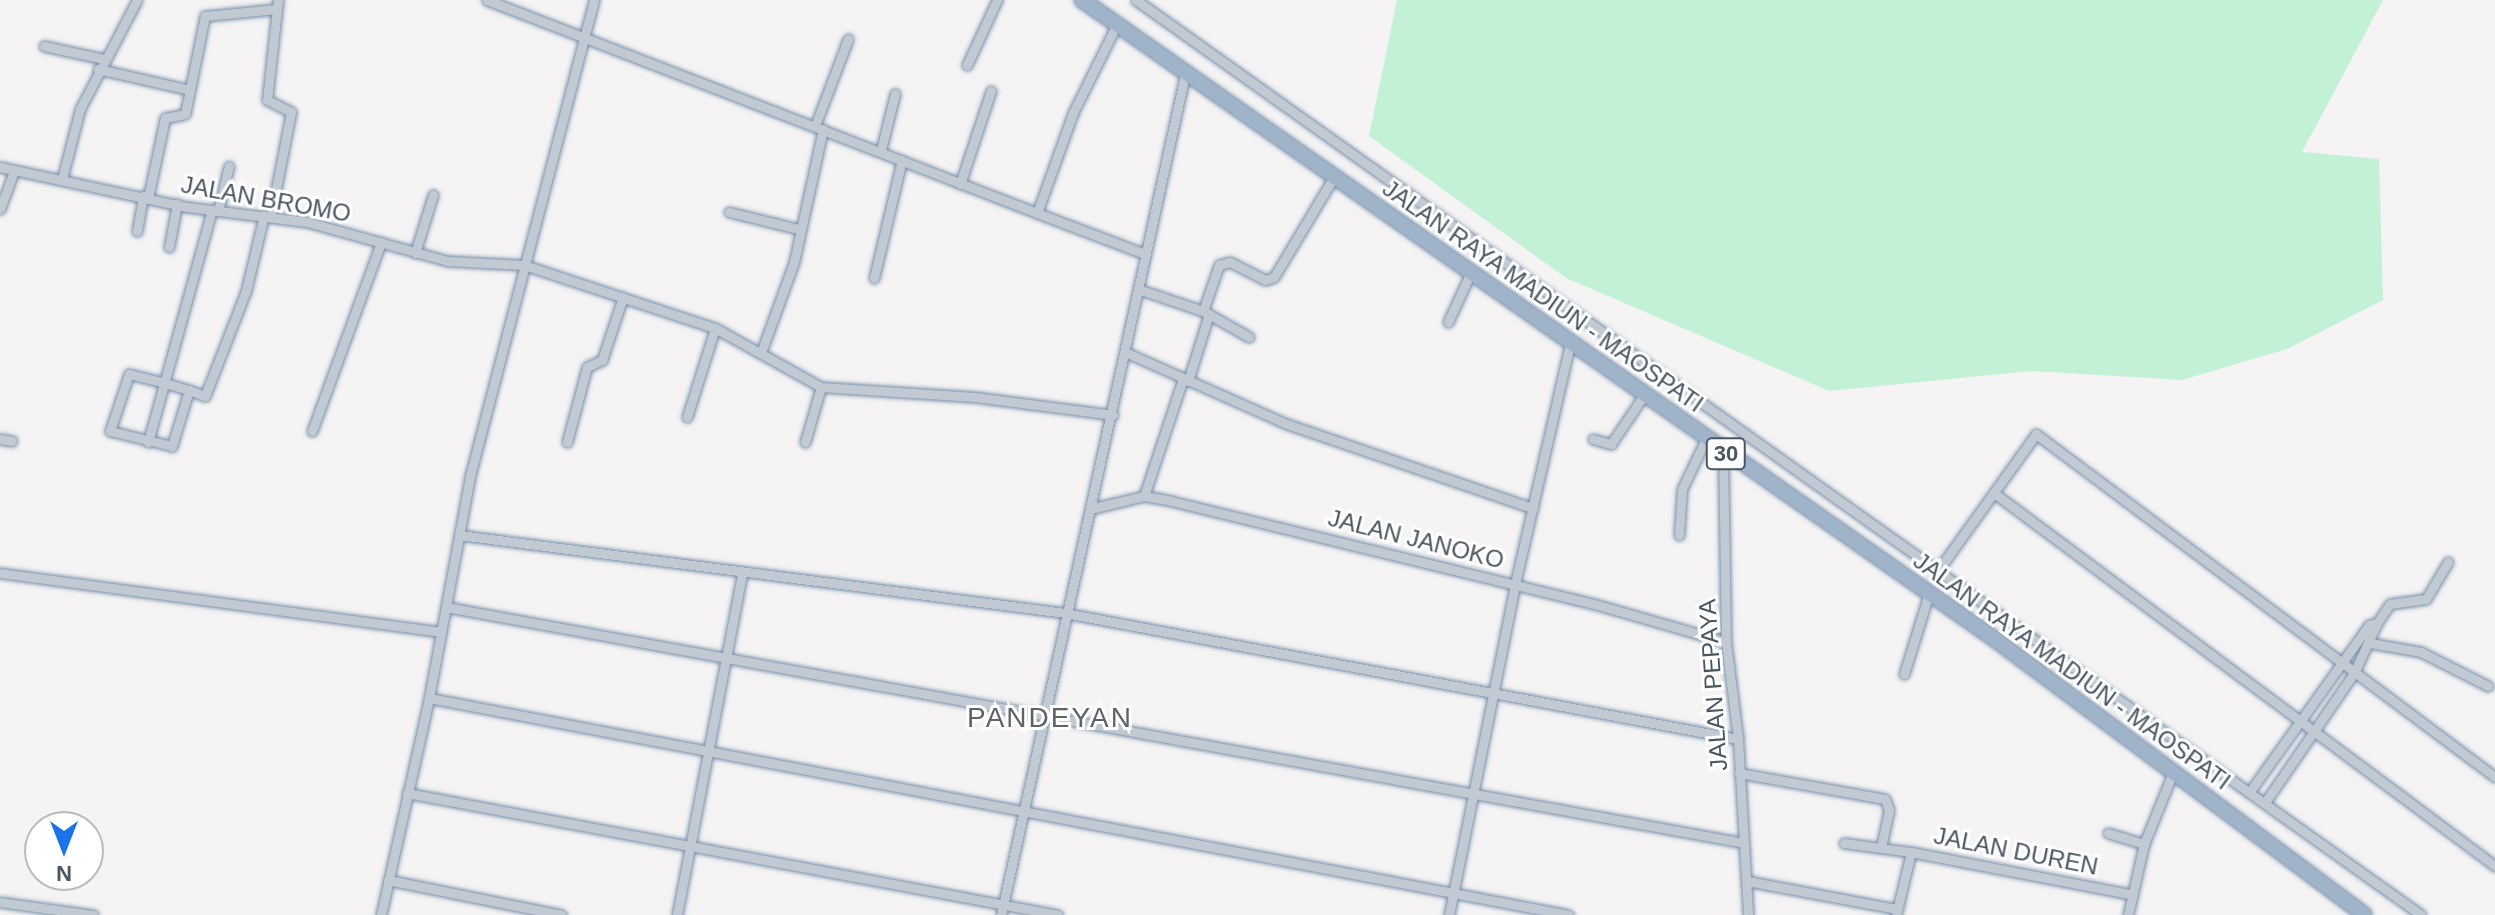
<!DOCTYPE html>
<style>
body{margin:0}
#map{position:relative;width:2495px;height:915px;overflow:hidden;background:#f5f3f3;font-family:Helvetica,sans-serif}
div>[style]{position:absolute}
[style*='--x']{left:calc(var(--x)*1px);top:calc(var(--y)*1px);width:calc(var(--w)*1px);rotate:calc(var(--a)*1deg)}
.green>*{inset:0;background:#c3f1d5}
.roads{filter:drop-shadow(0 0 2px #7690ad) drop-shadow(0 0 2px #7690ad)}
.minor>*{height:9px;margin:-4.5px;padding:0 4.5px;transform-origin:4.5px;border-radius:4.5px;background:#c1cad2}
.trunk>*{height:14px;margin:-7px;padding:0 7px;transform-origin:7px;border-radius:7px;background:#9fb4c9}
span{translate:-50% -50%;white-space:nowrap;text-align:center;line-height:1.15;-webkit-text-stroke:6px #fff;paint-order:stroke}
.shield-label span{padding:2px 6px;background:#fff;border:2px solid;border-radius:6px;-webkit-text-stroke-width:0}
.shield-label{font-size:22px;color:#4a5661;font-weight:700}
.street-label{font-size:24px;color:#4a5661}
.quarter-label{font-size:28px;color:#5f6368;letter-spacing:2px}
.north{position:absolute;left:24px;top:811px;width:80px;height:80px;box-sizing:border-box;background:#fff;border:2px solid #b7bbc0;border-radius:50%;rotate:180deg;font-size:22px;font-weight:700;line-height:32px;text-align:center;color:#4a5661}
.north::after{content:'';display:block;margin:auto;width:28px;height:36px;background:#1a73e8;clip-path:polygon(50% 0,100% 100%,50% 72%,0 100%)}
</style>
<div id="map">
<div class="green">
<div style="clip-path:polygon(1397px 0,2383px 0,2302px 152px,2379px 159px,2383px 300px,2287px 349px,2182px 380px,2031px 371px,1829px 391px,1566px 278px,1369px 136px)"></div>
</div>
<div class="roads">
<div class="minor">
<div style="--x:487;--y:0;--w:590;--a:21.17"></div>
<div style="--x:1037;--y:213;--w:106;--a:-70.2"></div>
<div style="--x:1073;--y:113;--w:99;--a:-63.7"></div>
<div style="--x:1136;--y:0;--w:1577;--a:35.45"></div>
<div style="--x:44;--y:46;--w:61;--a:12.2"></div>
<div style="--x:967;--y:65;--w:72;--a:-65.2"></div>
<div style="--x:98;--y:69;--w:94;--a:12.9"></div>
<div style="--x:815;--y:126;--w:93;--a:-69.2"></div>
<div style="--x:881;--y:150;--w:58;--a:-76"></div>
<div style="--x:0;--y:167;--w:191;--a:12.1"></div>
<div style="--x:187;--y:207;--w:121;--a:7.1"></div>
<div style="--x:307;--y:222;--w:146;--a:15.5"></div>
<div style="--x:448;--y:261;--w:76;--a:3"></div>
<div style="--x:524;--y:265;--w:201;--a:18.3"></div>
<div style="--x:715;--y:328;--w:121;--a:29.1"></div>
<div style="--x:821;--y:387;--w:154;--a:3.7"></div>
<div style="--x:975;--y:397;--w:139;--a:7.4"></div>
<div style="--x:62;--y:179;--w:72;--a:-75.6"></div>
<div style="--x:80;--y:109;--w:123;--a:-62.4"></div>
<div style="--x:960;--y:184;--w:98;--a:-71.6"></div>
<div style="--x:148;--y:198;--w:82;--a:-78"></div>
<div style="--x:165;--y:118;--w:20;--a:-11"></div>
<div style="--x:185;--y:114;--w:100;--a:-78.5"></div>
<div style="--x:205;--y:16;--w:72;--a:-5.6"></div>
<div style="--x:0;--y:209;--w:40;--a:-69.8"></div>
<div style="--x:218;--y:211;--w:46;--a:-76.3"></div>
<div style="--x:729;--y:212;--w:72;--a:13.7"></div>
<div style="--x:1037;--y:213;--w:116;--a:20.8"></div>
<div style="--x:271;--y:215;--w:105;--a:-79"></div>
<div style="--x:291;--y:112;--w:27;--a:-153"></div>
<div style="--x:267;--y:100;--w:101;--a:-83.7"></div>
<div style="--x:137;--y:231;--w:36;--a:-80"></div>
<div style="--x:169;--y:247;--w:44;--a:-79.5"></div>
<div style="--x:415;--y:253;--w:61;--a:-72.8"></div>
<div style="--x:874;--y:278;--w:121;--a:-76.7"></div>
<div style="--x:1138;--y:289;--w:69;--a:18.7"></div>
<div style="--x:1448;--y:322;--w:55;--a:-65.3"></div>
<div style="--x:1249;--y:337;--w:53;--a:-150.5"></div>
<div style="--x:1203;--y:311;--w:49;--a:-70.8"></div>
<div style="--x:1219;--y:265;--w:11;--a:-15"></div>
<div style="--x:1230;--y:262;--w:39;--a:27"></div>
<div style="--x:1265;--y:280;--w:9;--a:-18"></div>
<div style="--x:1274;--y:277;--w:119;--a:-59.1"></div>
<div style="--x:762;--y:350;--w:94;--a:-70"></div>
<div style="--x:794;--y:262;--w:136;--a:-77.7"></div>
<div style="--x:1125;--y:352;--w:177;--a:24"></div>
<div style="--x:1287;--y:424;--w:260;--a:18.9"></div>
<div style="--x:1188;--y:381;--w:70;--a:-72.6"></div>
<div style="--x:189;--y:390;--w:59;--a:106.9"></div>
<div style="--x:172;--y:446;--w:64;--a:-166.4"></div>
<div style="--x:110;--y:431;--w:60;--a:-71.6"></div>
<div style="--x:129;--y:374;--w:33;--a:14"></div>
<div style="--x:161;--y:382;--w:29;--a:16"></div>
<div style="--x:189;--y:390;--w:17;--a:21"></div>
<div style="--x:205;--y:396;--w:113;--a:-68.7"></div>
<div style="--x:246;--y:291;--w:78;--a:-76.7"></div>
<div style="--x:687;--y:417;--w:93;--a:-72.5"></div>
<div style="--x:312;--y:431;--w:201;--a:-69.9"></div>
<div style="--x:0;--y:439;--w:12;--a:9"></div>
<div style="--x:1593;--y:439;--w:19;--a:16"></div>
<div style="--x:1611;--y:444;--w:59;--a:-56"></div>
<div style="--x:148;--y:442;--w:241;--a:-74.6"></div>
<div style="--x:567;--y:442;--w:78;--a:-75.1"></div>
<div style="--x:587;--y:367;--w:17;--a:-25"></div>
<div style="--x:602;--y:360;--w:66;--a:-71.6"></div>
<div style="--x:805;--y:442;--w:57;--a:-73.8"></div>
<div style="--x:1723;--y:451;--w:191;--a:89.1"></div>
<div style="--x:1726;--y:642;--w:98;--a:82.9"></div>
<div style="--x:1738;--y:739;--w:176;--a:86.7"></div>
<div style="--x:1994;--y:493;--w:625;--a:36.67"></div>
<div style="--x:1144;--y:496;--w:123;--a:-71.6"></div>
<div style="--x:1094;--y:508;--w:51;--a:-13.5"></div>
<div style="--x:1144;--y:496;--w:27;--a:10"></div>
<div style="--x:1171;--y:501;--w:439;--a:13.7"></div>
<div style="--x:1598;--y:605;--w:133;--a:16.1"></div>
<div style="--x:459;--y:535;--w:611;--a:7.33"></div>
<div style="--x:1065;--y:613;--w:685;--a:10.6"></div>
<div style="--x:1679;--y:535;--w:46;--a:-86.3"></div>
<div style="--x:1682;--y:489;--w:55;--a:-64.4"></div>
<div style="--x:1939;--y:569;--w:166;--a:-54.3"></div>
<div style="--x:2036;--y:434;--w:573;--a:36.77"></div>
<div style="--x:0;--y:573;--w:445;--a:7.6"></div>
<div style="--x:446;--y:607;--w:1319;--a:10.3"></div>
<div style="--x:2370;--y:643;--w:52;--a:10"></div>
<div style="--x:2421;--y:652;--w:75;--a:26.9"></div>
<div style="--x:1904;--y:674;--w:85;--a:-72.8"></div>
<div style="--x:429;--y:698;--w:1160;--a:10.78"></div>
<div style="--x:1739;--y:773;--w:148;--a:10.1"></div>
<div style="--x:1885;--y:799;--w:12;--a:70"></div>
<div style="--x:1889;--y:810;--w:39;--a:102"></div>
<div style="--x:2251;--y:790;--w:203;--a:-54.4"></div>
<div style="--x:2369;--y:625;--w:8;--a:-14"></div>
<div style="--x:2377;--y:623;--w:23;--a:-56"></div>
<div style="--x:2390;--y:604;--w:36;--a:-8"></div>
<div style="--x:2426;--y:599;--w:43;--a:-59.3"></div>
<div style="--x:407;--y:793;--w:662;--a:10.61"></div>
<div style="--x:2266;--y:801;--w:155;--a:-55.5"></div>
<div style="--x:2354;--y:673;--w:55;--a:-65.3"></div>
<div style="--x:2108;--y:833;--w:38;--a:17"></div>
<div style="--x:1844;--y:843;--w:68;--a:7.7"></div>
<div style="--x:388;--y:880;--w:177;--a:11.4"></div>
<div style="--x:1747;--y:881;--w:153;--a:10.6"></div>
<div style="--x:0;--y:902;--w:94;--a:8"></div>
<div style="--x:381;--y:915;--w:222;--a:-77.5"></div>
<div style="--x:429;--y:698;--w:226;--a:-79.5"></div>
<div style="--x:470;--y:476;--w:492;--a:-75.4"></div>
<div style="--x:677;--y:915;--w:347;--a:-79.2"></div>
<div style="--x:1001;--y:915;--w:865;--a:-77.65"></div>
<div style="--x:1449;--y:915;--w:338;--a:-78.7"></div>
<div style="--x:1515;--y:584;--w:247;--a:-77.1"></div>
<div style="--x:1896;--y:915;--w:65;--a:-76.6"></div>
<div style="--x:1911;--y:852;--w:223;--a:10.9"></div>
<div style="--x:2128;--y:915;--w:73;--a:-77.3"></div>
<div style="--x:2144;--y:844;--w:80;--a:-67.9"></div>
</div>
<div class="trunk">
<div style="--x:1082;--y:0;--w:1107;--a:35"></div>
<div style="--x:1989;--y:635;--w:468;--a:36.7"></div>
</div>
</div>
<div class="shield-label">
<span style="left:1726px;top:454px">30</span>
</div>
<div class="street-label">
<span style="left:266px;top:199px;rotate:10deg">JALAN BROMO</span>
<span style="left:1543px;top:296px;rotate:35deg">JALAN RAYA MADIUN - MAOSPATI</span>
<span style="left:1416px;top:539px;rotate:14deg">JALAN JANOKO</span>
<span style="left:2072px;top:671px;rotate:36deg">JALAN RAYA MADIUN - MAOSPATI</span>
<span style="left:1713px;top:685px;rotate:-94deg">JALAN PEPAYA</span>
<span style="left:2016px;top:851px;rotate:11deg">JALAN DUREN</span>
</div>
<div class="quarter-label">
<span style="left:1050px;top:718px">PANDEYAN</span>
</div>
<div class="north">N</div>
</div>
